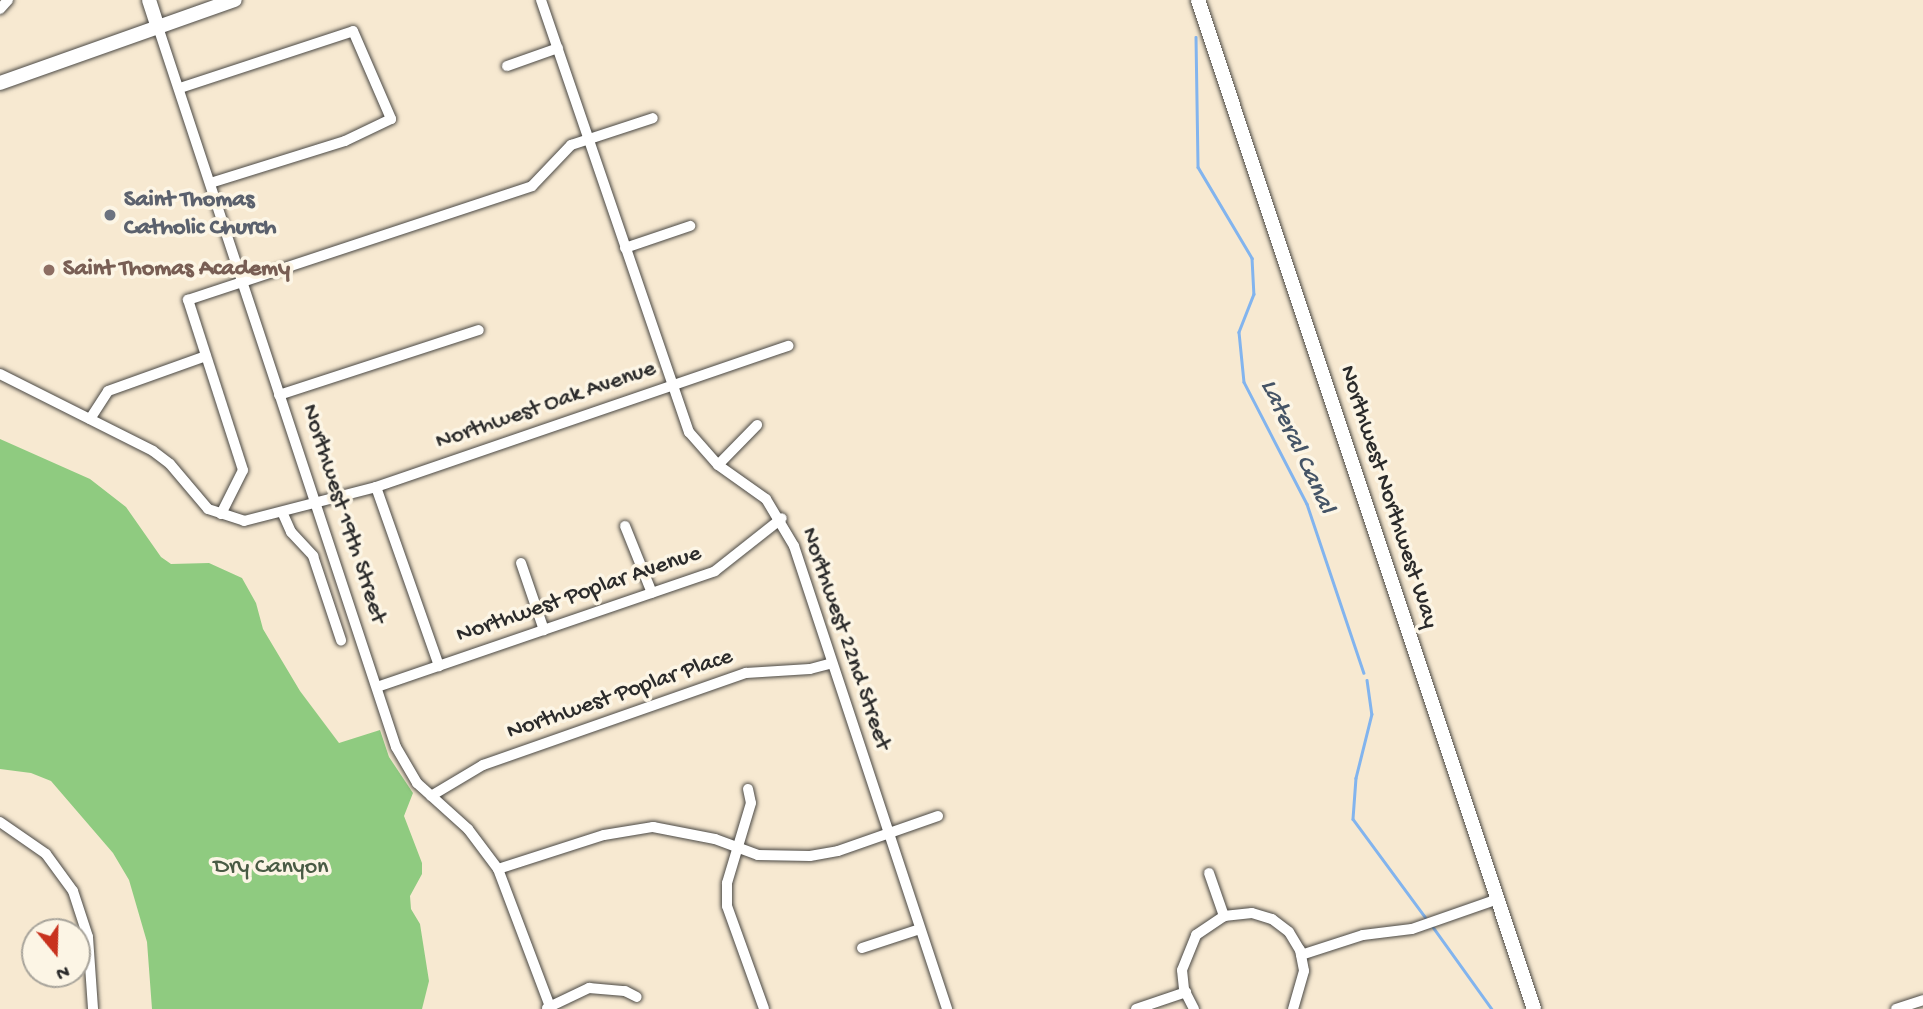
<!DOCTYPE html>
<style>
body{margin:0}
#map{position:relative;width:1923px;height:1009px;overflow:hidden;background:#f7e9d1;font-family:"Gochi Hand",sans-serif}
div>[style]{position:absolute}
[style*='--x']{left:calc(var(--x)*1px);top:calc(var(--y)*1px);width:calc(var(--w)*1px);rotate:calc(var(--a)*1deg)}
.green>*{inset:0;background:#8fcb80}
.stream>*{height:2.5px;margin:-1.25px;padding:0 1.25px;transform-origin:1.25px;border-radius:1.25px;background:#82b4ee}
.roads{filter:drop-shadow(0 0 2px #4a4844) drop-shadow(0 0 2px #4a4844)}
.street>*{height:10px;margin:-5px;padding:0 5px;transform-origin:5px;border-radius:5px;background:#fff}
.secondary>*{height:14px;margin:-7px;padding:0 7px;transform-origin:7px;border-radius:7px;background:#fff}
.dots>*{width:19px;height:19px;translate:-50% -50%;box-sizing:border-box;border:4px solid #fcf5e5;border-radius:50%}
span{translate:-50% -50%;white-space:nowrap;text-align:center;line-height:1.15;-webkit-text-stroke:7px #fcf5e5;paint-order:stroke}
.worship-label{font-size:24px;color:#5b616d;font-weight:700}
.left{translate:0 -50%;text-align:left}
.education-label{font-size:24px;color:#785e54;font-weight:700}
.street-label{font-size:24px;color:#2b2b2b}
.park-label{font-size:24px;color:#495b44}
.water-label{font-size:26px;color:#455466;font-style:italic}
.north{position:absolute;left:21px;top:918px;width:70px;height:70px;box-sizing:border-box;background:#fcf5e5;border:2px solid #a8a49b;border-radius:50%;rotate:161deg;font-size:19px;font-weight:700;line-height:28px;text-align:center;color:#2b2b2b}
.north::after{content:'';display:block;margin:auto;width:24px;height:32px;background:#c8321e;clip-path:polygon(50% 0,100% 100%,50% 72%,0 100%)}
</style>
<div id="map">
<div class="green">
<div style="clip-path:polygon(0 439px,90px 479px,126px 507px,161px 557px,171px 564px,209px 563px,242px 578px,256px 603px,263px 629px,300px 691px,339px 743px,380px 730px,389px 757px,413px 793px,404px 816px,422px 863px,422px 874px,410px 896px,411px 909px,420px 924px,429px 981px,422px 1009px,152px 1009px,147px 942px,129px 880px,113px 853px,51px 781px,31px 773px,0 769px)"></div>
</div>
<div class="stream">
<div style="--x:1196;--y:37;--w:130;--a:89.1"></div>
<div style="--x:1198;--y:167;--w:106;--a:59.3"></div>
<div style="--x:1252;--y:258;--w:36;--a:87"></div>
<div style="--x:1254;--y:294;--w:41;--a:111.5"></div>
<div style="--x:1239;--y:332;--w:50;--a:84.3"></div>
<div style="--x:1244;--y:382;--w:137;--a:62.7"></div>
<div style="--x:1307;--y:504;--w:178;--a:71.4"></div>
<div style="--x:1367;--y:680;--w:34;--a:82"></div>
<div style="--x:1372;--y:714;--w:66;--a:104"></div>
<div style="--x:1356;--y:778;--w:41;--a:94.2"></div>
<div style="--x:1353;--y:819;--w:123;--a:53.6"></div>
<div style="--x:1433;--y:927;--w:101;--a:54.3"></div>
</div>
<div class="roads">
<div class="street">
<div style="--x:541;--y:0;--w:457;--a:71.1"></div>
<div style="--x:689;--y:432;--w:44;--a:48.7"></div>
<div style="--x:718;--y:465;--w:59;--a:35.3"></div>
<div style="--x:766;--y:499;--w:55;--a:59.2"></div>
<div style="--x:794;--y:546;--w:488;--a:71.7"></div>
<div style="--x:0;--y:9;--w:12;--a:-48"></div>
<div style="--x:158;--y:27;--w:758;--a:71.71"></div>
<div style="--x:396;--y:747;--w:42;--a:59.7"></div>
<div style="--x:417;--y:783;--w:69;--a:42"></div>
<div style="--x:468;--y:829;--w:50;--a:53.1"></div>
<div style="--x:498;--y:869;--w:150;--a:69.3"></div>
<div style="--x:507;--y:66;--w:54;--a:-19.4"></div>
<div style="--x:180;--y:88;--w:182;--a:-18.2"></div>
<div style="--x:353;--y:31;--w:96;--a:66.6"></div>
<div style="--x:391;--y:119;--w:51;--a:154.4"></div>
<div style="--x:345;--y:141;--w:141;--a:162.7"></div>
<div style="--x:625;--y:248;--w:69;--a:-18.7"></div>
<div style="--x:0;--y:374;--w:171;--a:26.7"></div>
<div style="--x:153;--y:451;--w:21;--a:37"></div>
<div style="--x:170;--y:464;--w:59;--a:49.8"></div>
<div style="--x:208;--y:509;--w:38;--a:18"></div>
<div style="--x:244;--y:521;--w:136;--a:-14.4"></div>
<div style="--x:376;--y:487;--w:436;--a:-18.9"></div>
<div style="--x:279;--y:395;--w:210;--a:-18"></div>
<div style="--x:90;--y:419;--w:33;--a:-57"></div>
<div style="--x:108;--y:391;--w:104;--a:-19.7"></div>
<div style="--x:718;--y:465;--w:56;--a:-45.7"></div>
<div style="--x:376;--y:487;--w:190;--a:70.6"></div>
<div style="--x:221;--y:514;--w:49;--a:-63.4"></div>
<div style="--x:243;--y:470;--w:179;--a:-107.9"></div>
<div style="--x:188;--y:300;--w:362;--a:-18.3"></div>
<div style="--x:532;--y:186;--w:57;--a:-46.4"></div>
<div style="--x:571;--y:145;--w:86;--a:-18.2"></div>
<div style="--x:283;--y:514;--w:20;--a:66"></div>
<div style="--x:291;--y:532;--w:33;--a:47"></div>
<div style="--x:313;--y:556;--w:89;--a:71.6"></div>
<div style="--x:625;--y:526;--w:72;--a:68.1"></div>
<div style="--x:521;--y:563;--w:71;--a:71.1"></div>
<div style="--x:377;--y:687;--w:357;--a:-18.9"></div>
<div style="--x:715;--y:571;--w:85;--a:-38.3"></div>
<div style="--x:748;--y:789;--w:14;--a:78"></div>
<div style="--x:751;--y:803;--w:84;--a:106.7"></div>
<div style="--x:727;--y:883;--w:23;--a:90"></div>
<div style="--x:727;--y:906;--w:109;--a:70.2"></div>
<div style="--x:431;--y:796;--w:61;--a:-30.8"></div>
<div style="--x:483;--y:765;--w:279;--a:-19.3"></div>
<div style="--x:746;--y:673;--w:64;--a:-3.6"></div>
<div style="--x:810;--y:669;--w:23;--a:-15"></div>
<div style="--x:0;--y:822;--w:56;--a:34.8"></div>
<div style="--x:46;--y:854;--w:46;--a:53.9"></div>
<div style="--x:73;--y:891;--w:48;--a:71.9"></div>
<div style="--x:88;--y:937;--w:72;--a:86"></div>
<div style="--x:498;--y:869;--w:111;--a:-17.8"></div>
<div style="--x:604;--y:835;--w:50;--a:-9.3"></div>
<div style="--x:653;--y:827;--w:63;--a:11"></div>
<div style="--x:715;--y:839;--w:46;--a:20.4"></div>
<div style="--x:758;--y:855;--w:52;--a:1.1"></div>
<div style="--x:810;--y:856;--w:28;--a:-10"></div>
<div style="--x:838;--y:851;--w:106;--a:-19.3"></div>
<div style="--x:1209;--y:873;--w:46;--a:70.8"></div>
<div style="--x:862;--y:948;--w:61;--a:-18.1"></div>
<div style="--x:1301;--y:955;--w:65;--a:-17.9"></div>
<div style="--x:1363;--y:935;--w:49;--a:-7"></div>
<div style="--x:1412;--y:929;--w:91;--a:-19.2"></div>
<div style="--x:547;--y:1008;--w:47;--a:-25.5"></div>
<div style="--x:589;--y:988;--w:36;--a:5"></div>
<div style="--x:625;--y:991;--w:13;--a:27"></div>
<div style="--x:1136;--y:1009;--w:53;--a:-18.8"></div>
<div style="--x:1194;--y:1009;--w:22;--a:-117"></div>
<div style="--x:1184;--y:989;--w:19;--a:-96"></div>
<div style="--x:1182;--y:970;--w:38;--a:-68"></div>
<div style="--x:1196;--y:935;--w:34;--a:-34"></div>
<div style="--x:1224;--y:916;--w:28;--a:-6"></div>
<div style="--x:1252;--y:913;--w:21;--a:17"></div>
<div style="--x:1272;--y:919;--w:21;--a:37"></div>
<div style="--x:1289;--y:932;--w:21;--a:59"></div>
<div style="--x:1300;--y:950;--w:21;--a:79"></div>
<div style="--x:1304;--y:971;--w:40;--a:106"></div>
<div style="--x:1896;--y:1009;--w:28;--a:-18"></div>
</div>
<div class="secondary">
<div style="--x:149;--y:0;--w:28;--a:72"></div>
<div style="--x:1198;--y:0;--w:1063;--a:71.58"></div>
<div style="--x:0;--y:83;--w:249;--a:-19.5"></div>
</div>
</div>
<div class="dots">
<div style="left:110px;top:215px;background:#6b7280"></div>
<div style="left:49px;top:270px;background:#8d6e63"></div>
</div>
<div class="worship-label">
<span class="left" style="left:124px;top:215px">Saint Thomas<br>Catholic Church</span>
</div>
<div class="education-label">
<span class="left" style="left:63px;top:270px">Saint Thomas Academy</span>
</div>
<div class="street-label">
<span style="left:546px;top:406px;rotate:-19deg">Northwest Oak Avenue</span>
<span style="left:1388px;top:497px;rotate:72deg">Northwest Northwest Way</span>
<span style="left:343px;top:514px;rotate:72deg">Northwest 19th Street</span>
<span style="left:579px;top:595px;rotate:-19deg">Northwest Poplar Avenue</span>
<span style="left:845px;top:639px;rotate:71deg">Northwest 22nd Street</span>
<span style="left:620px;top:695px;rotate:-19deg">Northwest Poplar Place</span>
</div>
<div class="park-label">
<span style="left:271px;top:868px">Dry Canyon</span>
</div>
<div class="water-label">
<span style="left:1296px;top:447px;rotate:65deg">Lateral Canal</span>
</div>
<div class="north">N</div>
</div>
